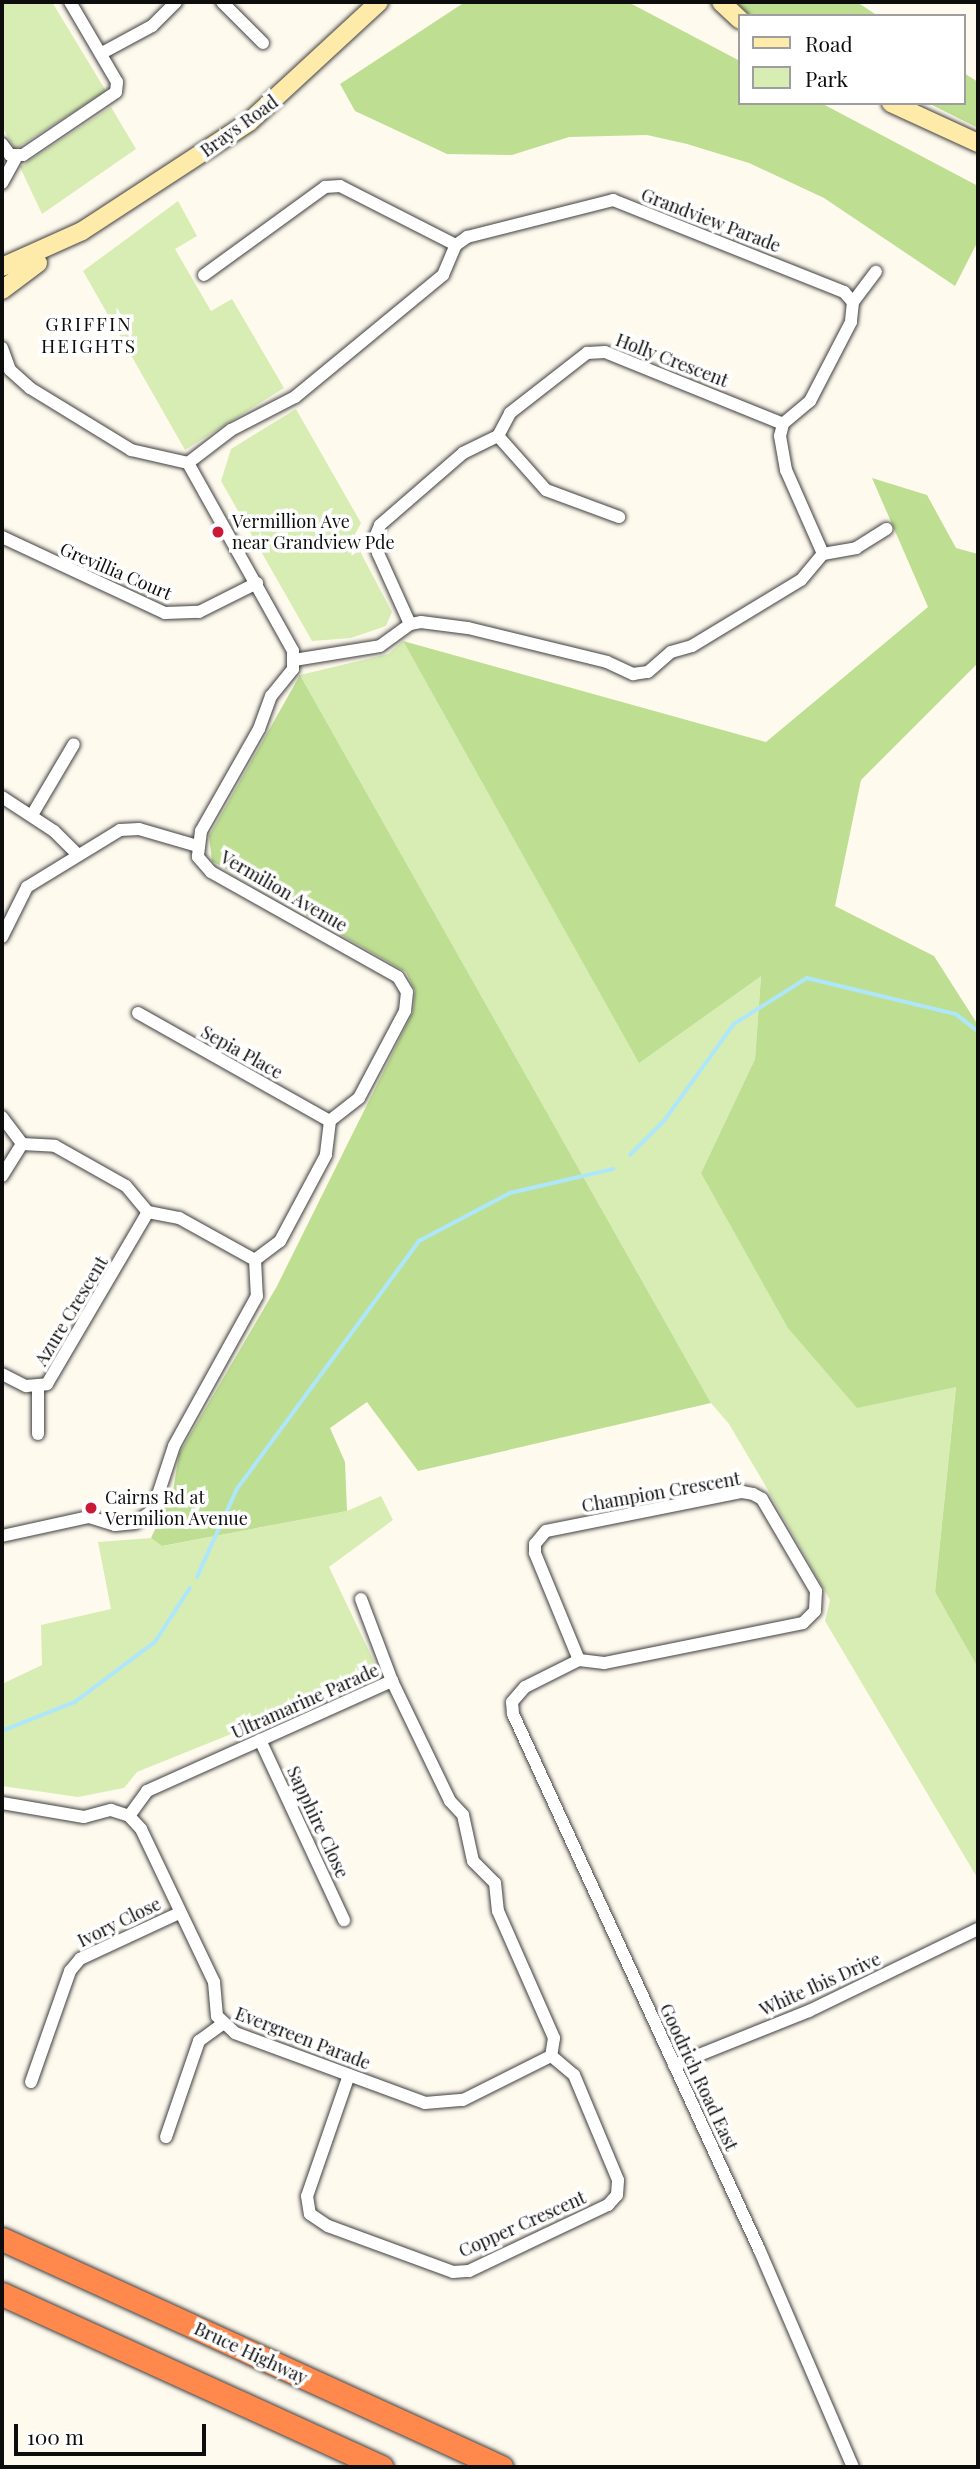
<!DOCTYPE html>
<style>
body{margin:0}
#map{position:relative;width:980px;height:2469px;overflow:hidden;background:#fffaee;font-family:"Playfair Display",serif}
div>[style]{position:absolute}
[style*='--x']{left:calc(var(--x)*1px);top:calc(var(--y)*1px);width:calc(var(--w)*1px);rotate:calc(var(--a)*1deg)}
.green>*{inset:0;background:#d8edb4}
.forest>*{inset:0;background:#bedf92}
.stream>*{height:3.5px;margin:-1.75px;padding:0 1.75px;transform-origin:1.75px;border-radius:1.75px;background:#aee7fb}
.roads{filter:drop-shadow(0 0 2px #404040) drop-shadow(0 0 2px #404040)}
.street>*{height:12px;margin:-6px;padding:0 6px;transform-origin:6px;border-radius:6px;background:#fff}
.secondary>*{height:18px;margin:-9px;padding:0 9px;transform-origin:9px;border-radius:9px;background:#ffeba9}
.highway>*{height:23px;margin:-11.5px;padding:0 11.5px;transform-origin:11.5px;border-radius:11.5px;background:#ff894c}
.dots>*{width:19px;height:19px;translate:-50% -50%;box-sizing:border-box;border:4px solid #fff;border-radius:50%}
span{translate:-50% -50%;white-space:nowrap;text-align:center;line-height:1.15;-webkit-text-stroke:7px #fff;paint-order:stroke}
.street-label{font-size:18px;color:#0d0d0d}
.poi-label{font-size:18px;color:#0d0d0d}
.left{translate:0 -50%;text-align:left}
.neighbourhood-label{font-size:19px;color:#0d0d0d;letter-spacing:2px}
.frame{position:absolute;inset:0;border:4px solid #0d0d0d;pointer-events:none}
.legend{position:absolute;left:738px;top:14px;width:228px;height:91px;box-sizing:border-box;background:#fff;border:2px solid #9e9e9e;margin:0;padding:9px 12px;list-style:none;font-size:21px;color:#0d0d0d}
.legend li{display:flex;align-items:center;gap:14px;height:35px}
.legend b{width:35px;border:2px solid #9e9e9e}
.scale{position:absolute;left:14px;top:2424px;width:192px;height:32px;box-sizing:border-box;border:4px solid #0d0d0d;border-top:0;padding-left:9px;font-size:21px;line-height:24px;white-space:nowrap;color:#0d0d0d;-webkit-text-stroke:5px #fff;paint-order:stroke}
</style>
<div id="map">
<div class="green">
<div style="clip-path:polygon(2px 2px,52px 2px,106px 91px,15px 149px,2px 127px)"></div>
<div style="clip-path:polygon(111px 107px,136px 149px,42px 214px,20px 167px)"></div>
<div style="clip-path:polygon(178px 201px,197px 236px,175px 249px,211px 311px,232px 299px,284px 388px,185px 450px,83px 271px)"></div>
<div style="clip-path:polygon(296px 409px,361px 523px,353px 538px,392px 612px,386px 626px,351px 638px,312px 641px,221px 481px,231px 449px)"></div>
<div style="clip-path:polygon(403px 641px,639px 1062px,761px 975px,755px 1059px,701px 1173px,956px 1386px,935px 1592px,978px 1668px,978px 1879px,825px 1621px,830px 1600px,765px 1485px,729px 1424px,711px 1403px,300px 675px,388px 654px)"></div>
<div style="clip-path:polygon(381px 1496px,393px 1520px,329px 1567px,380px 1674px,137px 1772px,124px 1788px,78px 1797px,2px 1786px,2px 1684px,42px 1665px,41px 1625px,111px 1609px,98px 1542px,151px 1538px,163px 1546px,347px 1511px)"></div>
</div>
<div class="forest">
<div style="clip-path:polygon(465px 2px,628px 2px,740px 61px,740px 103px,821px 103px,978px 186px,978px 241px,955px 286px,824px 198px,749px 163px,687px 144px,647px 135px,569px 137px,512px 155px,447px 154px,355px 111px,340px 84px)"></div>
<div style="clip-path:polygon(735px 2px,857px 2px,878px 16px,751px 16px)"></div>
<div style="clip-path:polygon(964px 73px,978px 82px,978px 128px,928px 103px,964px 103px)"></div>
<div style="clip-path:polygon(872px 478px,927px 495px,956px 548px,978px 554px,978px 663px,861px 780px,835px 906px,934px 956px,978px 1025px,978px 1668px,935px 1592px,956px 1387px,857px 1408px,788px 1328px,701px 1173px,755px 1059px,761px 976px,639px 1063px,403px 641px,766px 742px,928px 607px)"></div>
<div style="clip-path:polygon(300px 675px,711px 1403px,418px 1471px,367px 1402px,330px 1428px,345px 1462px,347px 1511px,162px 1546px,151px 1538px,173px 1491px,179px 1454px,277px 1286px,413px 1012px,415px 991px,406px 972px,212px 861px,209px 836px)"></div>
</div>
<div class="stream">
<div style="--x:630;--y:1155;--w:48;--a:-45"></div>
<div style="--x:664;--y:1121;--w:120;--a:-54.2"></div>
<div style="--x:734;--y:1024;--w:86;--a:-32.2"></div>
<div style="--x:807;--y:978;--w:153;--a:13.6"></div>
<div style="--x:956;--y:1014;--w:28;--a:38"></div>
<div style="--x:197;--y:1577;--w:97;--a:-65.6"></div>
<div style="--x:237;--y:1489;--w:308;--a:-53.7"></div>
<div style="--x:419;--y:1241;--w:103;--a:-27.8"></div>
<div style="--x:510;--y:1193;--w:106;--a:-13.1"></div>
<div style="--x:2;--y:1731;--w:79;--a:-21.7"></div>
<div style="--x:75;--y:1702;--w:100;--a:-36.9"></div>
<div style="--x:155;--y:1642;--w:64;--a:-57.1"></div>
</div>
<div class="roads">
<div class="street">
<div style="--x:222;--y:2;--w:58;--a:45"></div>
<div style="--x:102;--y:53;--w:57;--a:-28.4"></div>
<div style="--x:152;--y:26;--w:34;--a:-45"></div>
<div style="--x:2;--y:144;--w:14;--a:54"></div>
<div style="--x:10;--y:155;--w:13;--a:0"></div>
<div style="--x:23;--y:155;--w:112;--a:-34.1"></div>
<div style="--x:116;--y:92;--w:10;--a:-84"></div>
<div style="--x:117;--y:82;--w:93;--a:-120.4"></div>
<div style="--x:2;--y:183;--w:31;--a:-61"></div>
<div style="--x:204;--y:275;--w:150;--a:-36"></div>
<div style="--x:325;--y:187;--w:15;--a:-4"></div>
<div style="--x:340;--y:186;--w:130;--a:27"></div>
<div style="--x:853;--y:302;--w:38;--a:-53"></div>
<div style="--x:2;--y:348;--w:23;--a:70"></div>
<div style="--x:10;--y:370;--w:27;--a:42"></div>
<div style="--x:30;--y:388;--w:119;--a:31.5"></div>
<div style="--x:131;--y:450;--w:58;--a:12.8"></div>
<div style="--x:188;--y:463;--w:215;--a:60.8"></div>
<div style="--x:293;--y:651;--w:18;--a:90"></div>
<div style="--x:293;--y:669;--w:35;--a:129"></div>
<div style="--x:271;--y:696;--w:35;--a:110"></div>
<div style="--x:259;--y:729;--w:117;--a:119.6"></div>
<div style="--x:201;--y:831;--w:26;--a:97"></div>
<div style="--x:198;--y:857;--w:20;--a:49"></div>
<div style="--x:211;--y:872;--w:214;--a:29.3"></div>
<div style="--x:398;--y:977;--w:17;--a:59"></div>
<div style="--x:407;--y:992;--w:19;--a:96"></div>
<div style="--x:405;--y:1011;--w:98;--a:117.9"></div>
<div style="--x:359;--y:1098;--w:37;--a:142"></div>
<div style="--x:330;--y:1121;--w:34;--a:97"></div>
<div style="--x:326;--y:1155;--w:98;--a:118.1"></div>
<div style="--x:280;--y:1241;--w:31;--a:143"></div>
<div style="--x:255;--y:1260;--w:36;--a:87"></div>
<div style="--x:257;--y:1296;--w:171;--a:119"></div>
<div style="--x:174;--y:1446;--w:67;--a:108.2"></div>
<div style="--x:153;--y:1510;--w:22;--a:144"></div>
<div style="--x:135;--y:1523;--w:20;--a:174"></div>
<div style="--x:115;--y:1525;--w:27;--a:-163"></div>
<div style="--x:89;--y:1517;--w:89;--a:167.7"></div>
<div style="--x:498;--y:436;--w:72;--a:48.4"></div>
<div style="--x:546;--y:490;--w:78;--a:20.3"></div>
<div style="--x:188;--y:463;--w:54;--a:-37.5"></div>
<div style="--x:231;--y:430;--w:72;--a:-27.3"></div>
<div style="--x:295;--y:397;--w:192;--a:-39.5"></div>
<div style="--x:443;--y:275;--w:33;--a:-67"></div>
<div style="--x:456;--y:245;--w:14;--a:-36"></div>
<div style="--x:467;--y:237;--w:151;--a:-14.2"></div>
<div style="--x:613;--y:200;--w:249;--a:21.7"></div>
<div style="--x:844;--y:292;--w:13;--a:48"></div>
<div style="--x:853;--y:302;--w:20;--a:96"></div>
<div style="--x:851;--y:322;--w:89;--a:117.4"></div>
<div style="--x:810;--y:401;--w:35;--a:140"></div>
<div style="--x:783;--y:424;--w:12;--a:104"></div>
<div style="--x:780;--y:436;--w:35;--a:80"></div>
<div style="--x:786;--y:470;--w:92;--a:66.2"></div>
<div style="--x:2;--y:537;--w:180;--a:25"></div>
<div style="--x:165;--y:613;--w:34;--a:-2"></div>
<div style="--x:199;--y:612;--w:65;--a:-26.6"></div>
<div style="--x:410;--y:624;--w:78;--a:-114.3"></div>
<div style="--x:378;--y:553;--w:14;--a:-107"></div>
<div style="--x:374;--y:540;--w:16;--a:-68"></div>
<div style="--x:380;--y:525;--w:110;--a:-40.9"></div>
<div style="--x:463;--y:453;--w:39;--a:-26"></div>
<div style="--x:498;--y:436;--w:26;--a:-62"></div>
<div style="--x:510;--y:413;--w:98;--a:-37.9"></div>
<div style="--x:587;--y:353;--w:18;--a:-3"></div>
<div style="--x:605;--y:352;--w:192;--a:22"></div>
<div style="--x:294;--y:660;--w:87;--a:-9.2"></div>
<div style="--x:380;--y:646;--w:37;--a:-36"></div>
<div style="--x:410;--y:624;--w:11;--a:-10"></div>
<div style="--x:421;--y:622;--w:47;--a:7.3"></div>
<div style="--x:468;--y:628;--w:143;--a:13.7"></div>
<div style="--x:607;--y:662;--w:29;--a:25"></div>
<div style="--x:633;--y:674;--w:15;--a:-8"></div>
<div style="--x:648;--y:672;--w:30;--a:-41"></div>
<div style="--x:671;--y:652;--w:22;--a:-16"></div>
<div style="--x:692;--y:646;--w:127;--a:-31.2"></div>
<div style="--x:801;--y:580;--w:34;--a:-50"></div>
<div style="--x:823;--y:554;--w:34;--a:-10"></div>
<div style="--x:856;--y:548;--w:36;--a:-32"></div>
<div style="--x:2;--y:797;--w:62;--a:33.2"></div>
<div style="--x:54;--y:831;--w:33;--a:45"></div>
<div style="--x:32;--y:815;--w:82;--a:-59.4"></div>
<div style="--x:2;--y:937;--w:56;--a:-63.4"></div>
<div style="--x:27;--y:887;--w:109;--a:-31.5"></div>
<div style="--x:120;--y:830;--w:19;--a:-3"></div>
<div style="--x:139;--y:829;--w:60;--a:16.3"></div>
<div style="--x:138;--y:1013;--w:220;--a:29.4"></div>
<div style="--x:2;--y:1117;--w:34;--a:53"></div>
<div style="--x:22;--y:1144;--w:33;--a:3"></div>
<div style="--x:55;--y:1146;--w:81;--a:29.4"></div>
<div style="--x:126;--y:1186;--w:34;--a:50"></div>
<div style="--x:148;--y:1212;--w:32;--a:11"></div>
<div style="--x:179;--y:1218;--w:87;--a:28.9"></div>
<div style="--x:2;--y:1176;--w:38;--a:-58"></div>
<div style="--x:2;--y:1374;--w:27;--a:27"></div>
<div style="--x:26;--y:1386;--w:21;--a:-5"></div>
<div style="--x:47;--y:1384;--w:199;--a:-59.6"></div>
<div style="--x:38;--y:1434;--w:46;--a:-90"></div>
<div style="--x:361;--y:1599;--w:88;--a:69.3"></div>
<div style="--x:579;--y:1660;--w:116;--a:-112.4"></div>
<div style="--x:535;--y:1553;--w:9;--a:-90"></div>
<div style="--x:535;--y:1544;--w:17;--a:-50"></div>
<div style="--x:546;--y:1531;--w:200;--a:-11.3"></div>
<div style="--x:742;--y:1492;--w:11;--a:10"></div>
<div style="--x:753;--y:1494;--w:10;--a:29"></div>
<div style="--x:762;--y:1499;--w:107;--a:59.6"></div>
<div style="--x:816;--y:1591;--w:20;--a:93"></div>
<div style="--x:815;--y:1611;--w:17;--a:135"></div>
<div style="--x:803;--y:1623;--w:203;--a:168.6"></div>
<div style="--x:604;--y:1663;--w:25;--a:-173"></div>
<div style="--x:579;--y:1660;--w:60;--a:153.4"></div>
<div style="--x:525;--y:1687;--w:20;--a:131"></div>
<div style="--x:512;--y:1702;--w:12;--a:85"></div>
<div style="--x:513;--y:1714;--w:589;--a:65.31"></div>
<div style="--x:759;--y:2249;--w:237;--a:66.7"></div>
<div style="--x:260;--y:1740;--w:199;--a:65"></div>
<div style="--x:2;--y:1803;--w:83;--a:9.7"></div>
<div style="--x:84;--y:1817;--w:28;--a:-15"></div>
<div style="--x:111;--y:1810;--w:19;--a:18"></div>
<div style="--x:129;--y:1816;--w:18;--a:47"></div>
<div style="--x:141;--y:1829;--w:170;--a:64.5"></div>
<div style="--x:214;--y:1982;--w:34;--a:85"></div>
<div style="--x:217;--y:2016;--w:25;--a:43"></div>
<div style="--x:235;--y:2033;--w:202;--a:20.2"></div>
<div style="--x:425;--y:2103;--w:38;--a:-5"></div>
<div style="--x:463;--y:2100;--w:98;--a:-26.6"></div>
<div style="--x:129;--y:1816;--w:31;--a:-54"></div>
<div style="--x:147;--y:1791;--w:269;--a:-24.2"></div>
<div style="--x:392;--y:1681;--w:133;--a:64.2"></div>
<div style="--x:450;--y:1801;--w:19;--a:47"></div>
<div style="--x:463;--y:1815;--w:47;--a:77.7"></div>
<div style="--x:473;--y:1861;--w:31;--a:45"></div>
<div style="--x:495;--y:1883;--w:28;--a:84"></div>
<div style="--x:498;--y:1911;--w:139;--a:66.2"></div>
<div style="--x:554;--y:2038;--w:18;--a:99"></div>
<div style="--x:674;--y:2065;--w:145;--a:-21.8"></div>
<div style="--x:809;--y:2011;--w:188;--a:-25.9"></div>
<div style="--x:349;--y:2075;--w:128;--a:109.1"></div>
<div style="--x:307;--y:2196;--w:18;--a:81"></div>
<div style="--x:310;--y:2214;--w:22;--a:34"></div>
<div style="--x:328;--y:2226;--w:133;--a:20.2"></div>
<div style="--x:453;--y:2272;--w:16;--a:-4"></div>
<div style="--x:469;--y:2271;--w:154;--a:-25.4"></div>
<div style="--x:608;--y:2205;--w:13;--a:-48"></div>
<div style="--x:617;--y:2195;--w:15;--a:-86"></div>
<div style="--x:618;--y:2180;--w:114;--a:-112.7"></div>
<div style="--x:574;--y:2075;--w:30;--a:-140"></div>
<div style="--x:31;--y:2082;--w:118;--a:-70.6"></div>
<div style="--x:70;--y:1971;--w:16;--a:-50"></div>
<div style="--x:80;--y:1959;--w:109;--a:-24.9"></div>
<div style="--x:166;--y:2137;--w:102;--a:-71"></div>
<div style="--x:199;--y:2041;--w:27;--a:-36"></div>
</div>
<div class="secondary">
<div style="--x:721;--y:2;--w:26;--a:43"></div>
<div style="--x:891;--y:103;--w:96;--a:24.7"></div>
<div style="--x:2;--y:267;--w:88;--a:-24.2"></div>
<div style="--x:82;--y:231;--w:199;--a:-33.1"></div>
<div style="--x:249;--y:122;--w:177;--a:-42.7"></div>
<div style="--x:2;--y:290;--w:45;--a:-36.9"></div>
</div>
<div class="highway">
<div style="--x:2;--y:2239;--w:549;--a:24.56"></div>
<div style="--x:2;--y:2294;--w:417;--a:24.5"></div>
</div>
</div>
<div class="dots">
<div style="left:218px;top:532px;background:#c91a37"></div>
<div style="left:91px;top:1508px;background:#c91a37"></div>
</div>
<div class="street-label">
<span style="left:239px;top:126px;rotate:-36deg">Brays Road</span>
<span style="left:711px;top:220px;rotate:21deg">Grandview Parade</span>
<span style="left:672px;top:360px;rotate:21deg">Holly Crescent</span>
<span style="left:116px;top:571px;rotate:23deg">Grevillia Court</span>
<span style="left:284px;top:891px;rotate:30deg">Vermilion Avenue</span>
<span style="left:242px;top:1052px;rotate:29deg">Sepia Place</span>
<span style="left:71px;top:1311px;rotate:-59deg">Azure Crescent</span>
<span style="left:661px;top:1492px;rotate:-10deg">Champion Crescent</span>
<span style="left:305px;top:1701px;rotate:-24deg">Ultramarine Parade</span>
<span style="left:318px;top:1822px;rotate:65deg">Sapphire Close</span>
<span style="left:119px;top:1922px;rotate:-26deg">Ivory Close</span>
<span style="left:820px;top:1984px;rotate:-24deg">White Ibis Drive</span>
<span style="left:303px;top:2038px;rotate:21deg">Evergreen Parade</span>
<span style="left:699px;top:2077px;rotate:65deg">Goodrich Road East</span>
<span style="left:522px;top:2224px;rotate:-24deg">Copper Crescent</span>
<span style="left:251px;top:2353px;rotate:25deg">Bruce Highway</span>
</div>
<div class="poi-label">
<span class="left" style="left:232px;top:532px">Vermillion Ave<br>near Grandview Pde</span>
<span class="left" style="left:105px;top:1508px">Cairns Rd at<br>Vermilion Avenue</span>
</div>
<div class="neighbourhood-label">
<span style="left:89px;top:335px">GRIFFIN<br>HEIGHTS</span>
</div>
<div class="frame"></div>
<ul class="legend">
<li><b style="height:9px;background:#ffeba9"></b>Road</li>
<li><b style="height:19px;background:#d8edb4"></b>Park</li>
</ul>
<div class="scale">100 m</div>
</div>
